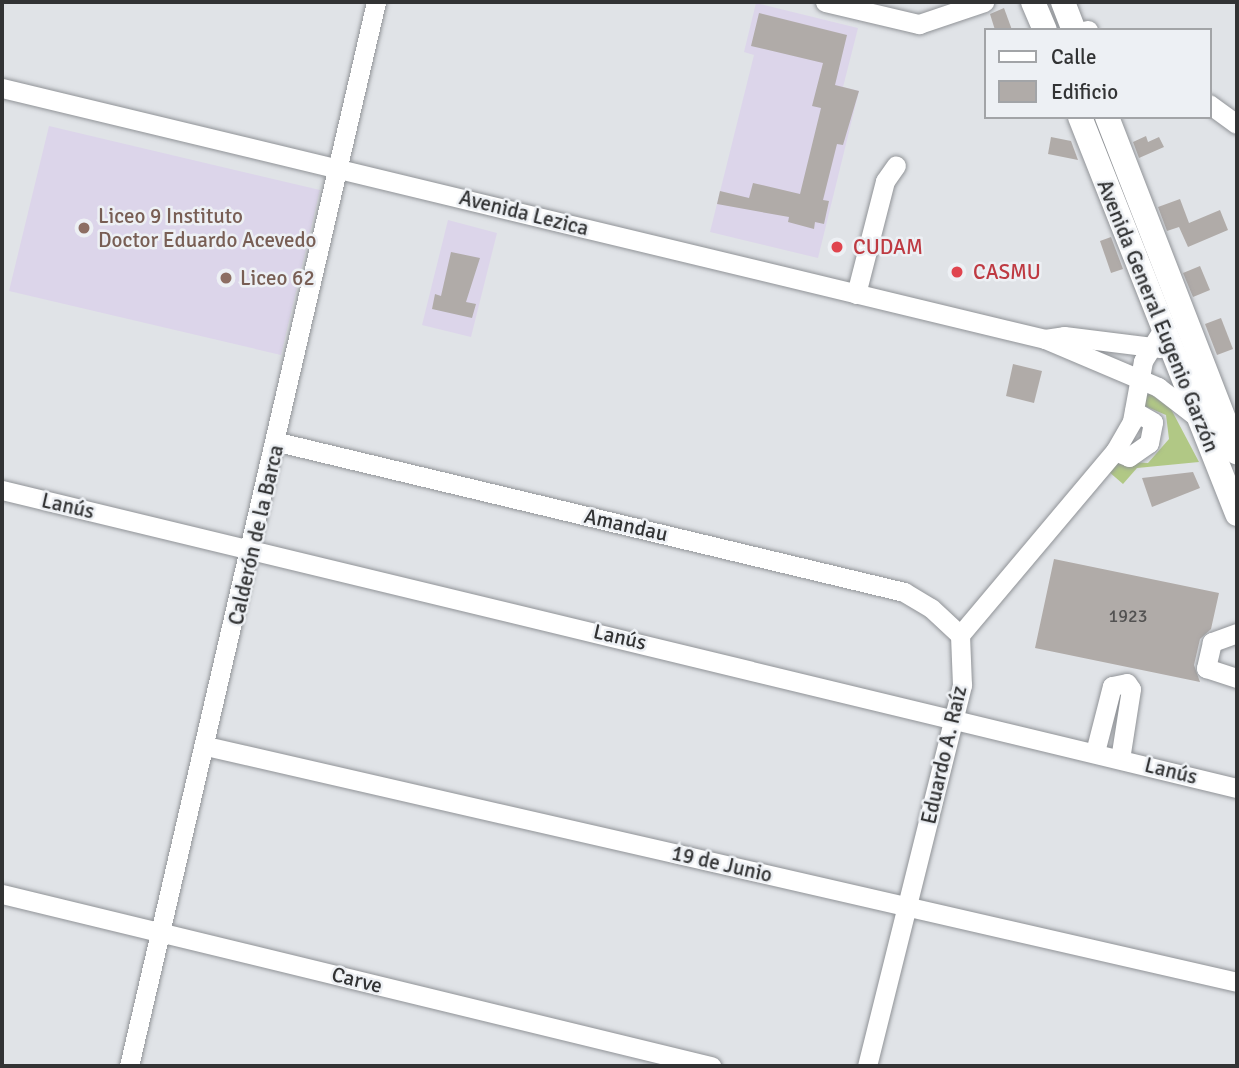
<!DOCTYPE html>
<meta charset="utf-8">
<style>
body{margin:0}
#map{position:relative;width:1239px;height:1068px;overflow:hidden;background:#e0e3e7;font-family:Signika,sans-serif}
div>[style]{position:absolute}
[style*='--x']{left:calc(var(--x)*1px);top:calc(var(--y)*1px);width:calc(var(--w)*1px);rotate:calc(var(--a)*1deg)}
.education>*{inset:0;background:#dcd5ea}
.green>*{inset:0;background:#b1c885}
.building>*{inset:0;background:#b0aba8}
.roads{filter:drop-shadow(0 0 2px #909397) drop-shadow(0 0 2px #909397)}
.minor>*{height:19px;margin:-9.5px;padding:0 9.5px;transform-origin:9.5px;border-radius:9.5px;background:#fff}
.major>*{height:24px;margin:-12px;padding:0 12px;transform-origin:12px;border-radius:12px;background:#fff}
.dots>*{width:19px;height:19px;translate:-50% -50%;box-sizing:border-box;border:4px solid #edf0f4;border-radius:50%}
span{translate:-50% -50%;white-space:nowrap;text-align:center;line-height:1.15;-webkit-text-stroke:5px #edf0f4;paint-order:stroke}
.number-label{font-size:18px;color:#525151}
.number-label span{-webkit-text-stroke-width:0}
.street-label{font-size:21px;color:#323334}
.education-label{font-size:21px;color:#785e54}
.left{translate:0 -50%;text-align:left}
.health-label{font-size:21px;color:#be3a42}
.frame{position:absolute;inset:0;border:4px solid #323334;pointer-events:none}
.legend{position:absolute;left:984px;top:28px;width:228px;height:91px;box-sizing:border-box;background:#edf0f4;border:2px solid #a2a4a7;margin:0;padding:9px 12px;list-style:none;font-size:21px;color:#323334}
.legend li{display:flex;align-items:center;gap:14px;height:35px}
.legend b{width:35px;border:2px solid #a2a4a7}
</style>
<div id="map">
<div class="education">
<div style="clip-path:polygon(756px 3px,858px 28px,843px 87px,859px 91px,818px 258px,710px 232px,754px 55px,744px 52px)"></div>
<div style="clip-path:polygon(49px 126px,320px 190px,281px 355px,9px 291px)"></div>
<div style="clip-path:polygon(448px 220px,497px 233px,471px 337px,422px 325px)"></div>
</div>
<div class="green">
<div style="clip-path:polygon(1149px 393px,1171px 409px,1199px 462px,1137px 468px,1123px 484px,1108px 471px,1116px 461px,1148px 463px,1169px 439px,1166px 415px,1140px 404px)"></div>
</div>
<div class="building">
<div style="clip-path:polygon(1004px 8px,1012px 30px,995px 30px,990px 14px)"></div>
<div style="clip-path:polygon(759px 13px,847px 35px,835px 85px,859px 91px,843px 145px,837px 144px,823px 200px,829px 201px,824px 224px,815px 222px,814px 229px,788px 222px,789px 217px,717px 204px,720px 191px,749px 198px,753px 183px,800px 194px,821px 108px,812px 106px,823px 63px,751px 46px)"></div>
<div style="clip-path:polygon(1146px 136px,1148px 142px,1159px 137px,1164px 147px,1139px 158px,1133px 142px)"></div>
<div style="clip-path:polygon(1051px 137px,1071px 141px,1078px 160px,1048px 154px)"></div>
<div style="clip-path:polygon(1180px 199px,1189px 223px,1220px 210px,1228px 230px,1188px 247px,1179px 227px,1167px 231px,1158px 207px)"></div>
<div style="clip-path:polygon(1111px 237px,1123px 269px,1111px 273px,1100px 241px)"></div>
<div style="clip-path:polygon(451px 252px,480px 258px,466px 302px,476px 304px,472px 318px,432px 309px,435px 294px,441px 296px)"></div>
<div style="clip-path:polygon(1200px 266px,1210px 290px,1193px 297px,1183px 273px)"></div>
<div style="clip-path:polygon(1221px 318px,1233px 349px,1217px 355px,1205px 324px)"></div>
<div style="clip-path:polygon(1013px 364px,1042px 371px,1034px 403px,1006px 396px)"></div>
<div style="clip-path:polygon(1193px 472px,1200px 488px,1152px 507px,1142px 478px)"></div>
<div style="clip-path:polygon(1054px 559px,1219px 593px,1211px 629px,1200px 639px,1194px 665px,1200px 682px,1035px 648px)"></div>
</div>
<div class="roads">
<div class="minor">
<div style="--x:825;--y:2;--w:97;--a:13.2"></div>
<div style="--x:919;--y:24;--w:69;--a:-18.7"></div>
<div style="--x:1087;--y:30;--w:1;--a:0"></div>
<div style="--x:2;--y:88;--w:1073;--a:13.53"></div>
<div style="--x:1045;--y:339;--w:123;--a:23"></div>
<div style="--x:1158;--y:387;--w:49;--a:37.6"></div>
<div style="--x:1209;--y:104;--w:34;--a:36"></div>
<div style="--x:856;--y:294;--w:117;--a:-75.6"></div>
<div style="--x:885;--y:181;--w:19;--a:-55"></div>
<div style="--x:1045;--y:339;--w:19;--a:-9"></div>
<div style="--x:1064;--y:336;--w:97;--a:7.1"></div>
<div style="--x:278;--y:442;--w:644;--a:13.47"></div>
<div style="--x:904;--y:592;--w:31;--a:31"></div>
<div style="--x:931;--y:608;--w:40;--a:43"></div>
<div style="--x:1115;--y:451;--w:15;--a:23"></div>
<div style="--x:1129;--y:457;--w:24;--a:-35"></div>
<div style="--x:1149;--y:443;--w:21;--a:-79"></div>
<div style="--x:1153;--y:422;--w:22;--a:-150"></div>
<div style="--x:2;--y:490;--w:1270;--a:13.57"></div>
<div style="--x:1237;--y:633;--w:27;--a:160"></div>
<div style="--x:1212;--y:642;--w:27;--a:103"></div>
<div style="--x:1206;--y:668;--w:33;--a:18"></div>
<div style="--x:206;--y:746;--w:1058;--a:12.89"></div>
<div style="--x:1095;--y:752;--w:68;--a:-75.6"></div>
<div style="--x:1112;--y:686;--w:15;--a:-11"></div>
<div style="--x:1127;--y:683;--w:7;--a:56"></div>
<div style="--x:1131;--y:689;--w:71;--a:98.9"></div>
<div style="--x:2;--y:894;--w:730;--a:13.64"></div>
<div style="--x:129;--y:1066;--w:1092;--a:-76.93"></div>
<div style="--x:867;--y:1066;--w:393;--a:-76"></div>
<div style="--x:962;--y:685;--w:50;--a:-92.3"></div>
<div style="--x:960;--y:635;--w:241;--a:-49.9"></div>
<div style="--x:1115;--y:451;--w:34;--a:-60"></div>
<div style="--x:1132;--y:421;--w:61;--a:-79.6"></div>
<div style="--x:1143;--y:361;--w:38;--a:-58"></div>
</div>
<div class="major">
<div style="--x:1033;--y:2;--w:30;--a:67"></div>
<div style="--x:1063;--y:2;--w:30;--a:69"></div>
<div style="--x:1080;--y:117;--w:427;--a:68.4"></div>
<div style="--x:1107;--y:117;--w:360;--a:68.8"></div>
</div>
</div>
<div class="dots">
<div style="left:84px;top:228px;background:#8d6e63"></div>
<div style="left:837px;top:247px;background:#e0444e"></div>
<div style="left:957px;top:272px;background:#e0444e"></div>
<div style="left:226px;top:278px;background:#8d6e63"></div>
</div>
<div class="number-label">
<span style="left:1128px;top:616px">1923</span>
</div>
<div class="street-label">
<span style="left:524px;top:213px;rotate:14deg">Avenida Lezica</span>
<span style="left:1158px;top:316px;rotate:68deg">Avenida General Eugenio Garzón</span>
<span style="left:68px;top:506px;rotate:13deg">Lanús</span>
<span style="left:626px;top:525px;rotate:13deg">Amandau</span>
<span style="left:256px;top:535px;rotate:-77deg">Calderón de la Barca</span>
<span style="left:620px;top:637px;rotate:13deg">Lanús</span>
<span style="left:944px;top:755px;rotate:-77deg">Eduardo A. Raíz</span>
<span style="left:1171px;top:771px;rotate:14deg">Lanús</span>
<span style="left:722px;top:864px;rotate:13deg">19 de Junio</span>
<span style="left:357px;top:980px;rotate:14deg">Carve</span>
</div>
<div class="education-label">
<span class="left" style="left:98px;top:228px">Liceo 9 Instituto<br>Doctor Eduardo Acevedo</span>
<span class="left" style="left:240px;top:278px">Liceo 62</span>
</div>
<div class="health-label">
<span class="left" style="left:853px;top:247px">CUDAM</span>
<span class="left" style="left:973px;top:272px">CASMU</span>
</div>
<div class="frame"></div>
<ul class="legend">
<li><b style="height:9px;background:#fff"></b>Calle</li>
<li><b style="height:19px;background:#b0aba8"></b>Edificio</li>
</ul>
</div>
